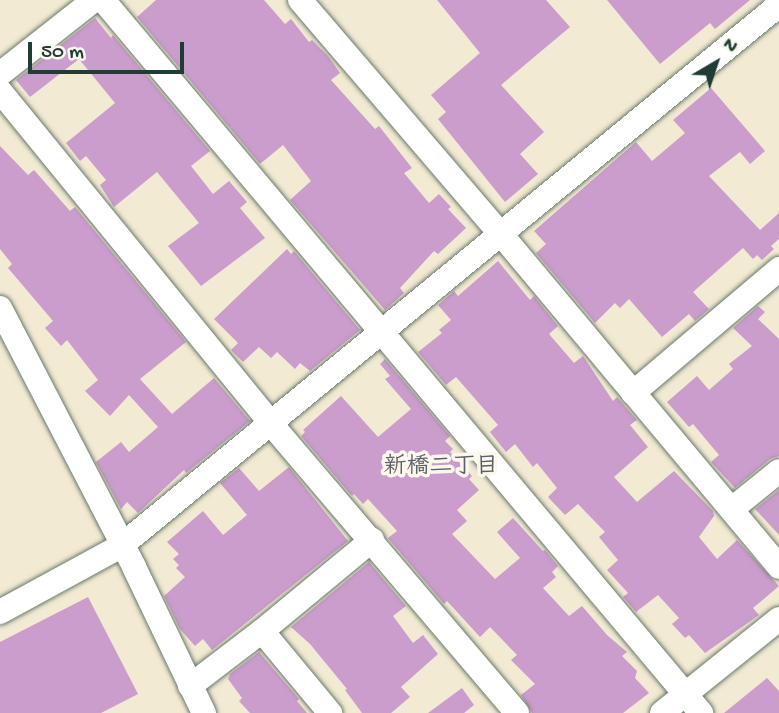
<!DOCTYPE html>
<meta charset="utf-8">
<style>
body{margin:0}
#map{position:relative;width:779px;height:713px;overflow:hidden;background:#f2ead2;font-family:"Gochi Hand","Klee One",sans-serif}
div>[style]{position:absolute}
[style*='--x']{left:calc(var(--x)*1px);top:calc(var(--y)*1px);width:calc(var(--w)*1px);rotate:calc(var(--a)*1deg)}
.building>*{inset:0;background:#ca9dcd}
.roads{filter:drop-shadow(0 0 2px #697a6b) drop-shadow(0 0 2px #697a6b)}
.minor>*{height:24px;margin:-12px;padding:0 12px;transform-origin:12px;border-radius:12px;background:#fff}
span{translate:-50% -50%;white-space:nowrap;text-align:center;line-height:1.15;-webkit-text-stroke:7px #fbf7ec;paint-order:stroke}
.neighbourhood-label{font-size:23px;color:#5b5f6a;font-weight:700}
.north{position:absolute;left:681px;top:28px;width:70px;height:70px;-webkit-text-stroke:5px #fbf7ec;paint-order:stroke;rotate:39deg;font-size:19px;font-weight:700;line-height:28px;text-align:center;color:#1f3d34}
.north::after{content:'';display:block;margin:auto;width:24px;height:32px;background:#1f3d34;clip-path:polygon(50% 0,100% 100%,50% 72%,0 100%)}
.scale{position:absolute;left:28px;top:42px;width:156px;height:32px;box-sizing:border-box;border:4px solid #1f3d34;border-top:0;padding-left:9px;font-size:21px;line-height:24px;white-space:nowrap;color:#1f3d34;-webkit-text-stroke:5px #fbf7ec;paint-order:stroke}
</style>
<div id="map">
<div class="building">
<div style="clip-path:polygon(156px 0,264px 0,285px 24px,291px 19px,309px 42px,312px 40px,328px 56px,340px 73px,331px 80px,375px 129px,379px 126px,412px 168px,404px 173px,429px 203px,439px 194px,451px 207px,448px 209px,466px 228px,438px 254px,434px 251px,400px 288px,404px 293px,385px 310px,290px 200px,311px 181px,283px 145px,260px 164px,137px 17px)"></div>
<div style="clip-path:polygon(437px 0,546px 0,570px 27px,501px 85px,544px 132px,520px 154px,538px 174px,505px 202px,438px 119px,446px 112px,431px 95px,480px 53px)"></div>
<div style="clip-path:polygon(607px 0,750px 0,715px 29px,710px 23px,660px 64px)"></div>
<div style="clip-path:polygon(95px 18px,111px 38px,113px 35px,210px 151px,191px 166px,213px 194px,229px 181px,247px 202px,240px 208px,265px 238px,201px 286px,168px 246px,199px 223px,157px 172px,114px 207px,100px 185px,106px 180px,86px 156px,80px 161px,66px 143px,115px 103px,79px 59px,30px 97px,16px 80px)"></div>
<div style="clip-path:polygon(711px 88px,765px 151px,750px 164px,740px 152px,709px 176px,760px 230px,779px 213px,779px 239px,771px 246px,774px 249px,762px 260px,757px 255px,753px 259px,743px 248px,693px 292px,709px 309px,695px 321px,689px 314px,662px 337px,629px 299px,620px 308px,615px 303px,595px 323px,536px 253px,546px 244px,534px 231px,636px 142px,652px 161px,685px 133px,673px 120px)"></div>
<div style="clip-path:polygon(0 146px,28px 175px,34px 170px,70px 211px,75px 207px,186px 342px,140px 379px,172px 414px,214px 378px,250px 421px,186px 473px,184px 470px,138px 513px,127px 502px,121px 509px,96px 462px,121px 442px,129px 452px,158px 427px,129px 395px,110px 416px,85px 391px,98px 380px,67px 340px,61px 346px,45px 328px,53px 321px,8px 268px,12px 264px,0 249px)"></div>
<div style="clip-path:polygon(287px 249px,291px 254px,294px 251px,360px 330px,310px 371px,300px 363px,295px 369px,277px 352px,271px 358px,259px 347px,243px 362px,231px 350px,238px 343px,214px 319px)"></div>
<div style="clip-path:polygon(498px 261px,530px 300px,534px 296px,558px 326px,549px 334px,574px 363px,583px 356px,613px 401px,617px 397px,637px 420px,630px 425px,648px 447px,614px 477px,637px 502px,674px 471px,713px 511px,714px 516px,699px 537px,717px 559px,737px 540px,779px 586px,753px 608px,759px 615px,705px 653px,689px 635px,685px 638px,672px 624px,679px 618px,658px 595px,636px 612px,623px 597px,628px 593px,607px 570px,618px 560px,599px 537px,605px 532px,578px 504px,565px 515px,548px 497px,557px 488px,537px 463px,533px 467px,515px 444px,506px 452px,490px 432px,498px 425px,456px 377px,446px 385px,418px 352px,442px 333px,439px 330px,451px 320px,438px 305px,454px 291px,458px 296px)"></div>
<div style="clip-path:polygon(758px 306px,765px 312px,758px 319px,779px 339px,779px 456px,770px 459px,735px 488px,711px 462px,719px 455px,693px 424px,689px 427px,667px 402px,697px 376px,709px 390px,733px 369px,729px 364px,752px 346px,733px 328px)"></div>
<div style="clip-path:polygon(385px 359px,450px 436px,445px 441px,453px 449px,450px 452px,472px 476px,469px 479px,479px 490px,457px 510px,467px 521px,452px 534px,495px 579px,520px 558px,497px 532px,513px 518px,543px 551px,545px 550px,558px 566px,552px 572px,556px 577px,543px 588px,569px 616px,582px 606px,607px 635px,627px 652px,622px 656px,637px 671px,635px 678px,649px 693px,623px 713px,532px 713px,521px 695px,535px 684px,511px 660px,517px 655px,490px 627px,480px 637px,447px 601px,444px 604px,388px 538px,397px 531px,368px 499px,363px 504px,354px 494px,352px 496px,301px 436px,305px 432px,303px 430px,341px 396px,378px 437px,411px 409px,385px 379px,390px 376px,380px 364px)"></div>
<div style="clip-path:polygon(289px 467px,348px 541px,212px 650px,203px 639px,195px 646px,180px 629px,164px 596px,185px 577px,176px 568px,179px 565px,173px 559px,179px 554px,167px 542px,203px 511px,223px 535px,247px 515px,220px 483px,239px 468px,259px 491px)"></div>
<div style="clip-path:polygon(779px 490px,779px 535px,755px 509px)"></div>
<div style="clip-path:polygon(369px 562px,406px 606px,393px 616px,413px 643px,423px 635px,438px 654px,401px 687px,410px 697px,391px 713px,362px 713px,345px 690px,347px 689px,310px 644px,291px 627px)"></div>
<div style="clip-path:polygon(88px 597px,138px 694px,101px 713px,0 713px,0 642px)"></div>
<div style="clip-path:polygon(259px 652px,299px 699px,297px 701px,307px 713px,250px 713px,239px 701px,242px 698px,228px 679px,230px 674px)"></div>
<div style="clip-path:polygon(767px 678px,779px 691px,779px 713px,724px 713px)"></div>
<div style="clip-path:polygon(462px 688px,474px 705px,464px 713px,428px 713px)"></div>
</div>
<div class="roads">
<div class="minor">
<div style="--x:103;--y:0;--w:931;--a:50.01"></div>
<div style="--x:300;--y:0;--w:307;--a:49.4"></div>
<div style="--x:500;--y:233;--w:435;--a:50.1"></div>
<div style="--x:0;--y:74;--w:120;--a:-38.2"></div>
<div style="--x:0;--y:91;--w:431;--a:50.8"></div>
<div style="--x:272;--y:425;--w:378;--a:49.6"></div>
<div style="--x:0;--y:308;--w:292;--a:62.6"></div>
<div style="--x:134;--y:567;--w:162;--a:64.4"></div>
<div style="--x:633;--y:393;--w:192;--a:-40.3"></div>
<div style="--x:732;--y:509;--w:60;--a:-39"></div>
<div style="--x:0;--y:612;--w:138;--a:-28.6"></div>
<div style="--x:121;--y:546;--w:852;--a:-39.43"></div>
<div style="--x:262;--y:631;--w:107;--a:50.3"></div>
<div style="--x:190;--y:686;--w:91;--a:-37.4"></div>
<div style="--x:262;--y:631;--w:143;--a:-39.6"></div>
<div style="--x:662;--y:713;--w:150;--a:-38.8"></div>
</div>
</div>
<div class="neighbourhood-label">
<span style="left:441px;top:468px">新橋二丁目</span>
</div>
<div class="north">N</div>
<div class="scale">50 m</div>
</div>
